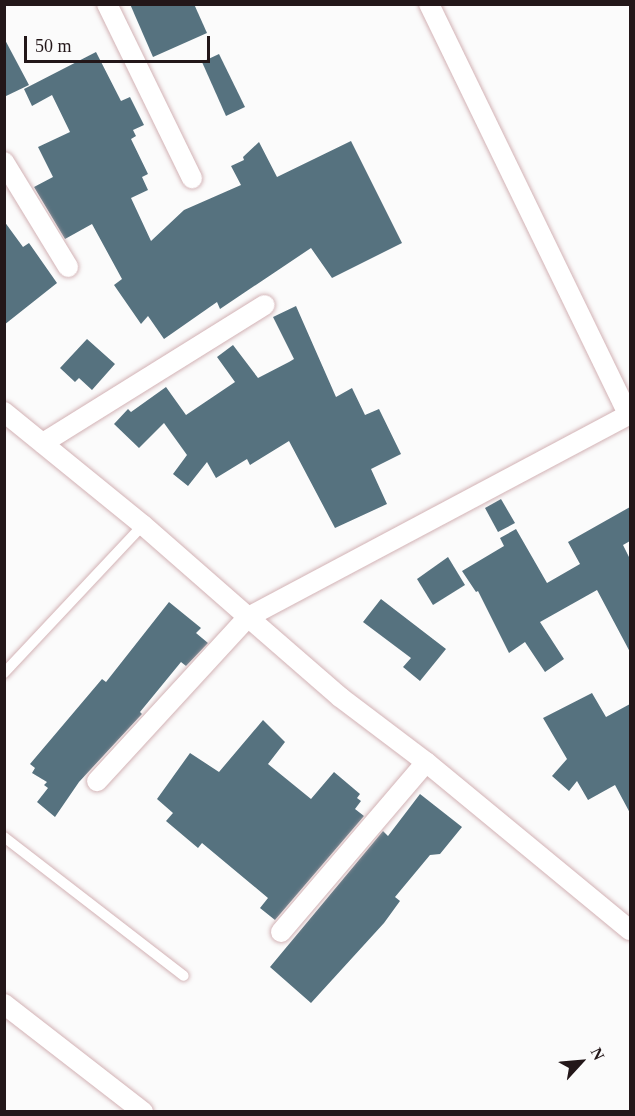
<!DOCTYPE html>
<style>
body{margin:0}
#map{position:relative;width:635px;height:1116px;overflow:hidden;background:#fbfbfb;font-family:Georgia,serif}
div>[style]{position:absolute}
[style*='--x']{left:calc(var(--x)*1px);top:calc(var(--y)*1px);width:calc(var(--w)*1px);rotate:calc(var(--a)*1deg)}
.building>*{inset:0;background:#56727f}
.roads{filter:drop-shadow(0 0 2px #d2b2b5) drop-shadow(0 0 2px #d2b2b5)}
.lane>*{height:10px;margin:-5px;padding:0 5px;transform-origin:5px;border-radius:5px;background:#fff}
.street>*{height:20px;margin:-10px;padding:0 10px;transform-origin:10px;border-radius:10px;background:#fff}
span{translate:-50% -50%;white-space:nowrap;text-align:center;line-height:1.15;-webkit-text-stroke:6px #fbfbfb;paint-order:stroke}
.frame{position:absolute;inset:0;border:6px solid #231719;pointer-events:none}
.north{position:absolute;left:551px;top:1032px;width:60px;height:60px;-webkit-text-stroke:4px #fbfbfb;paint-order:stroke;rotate:64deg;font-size:16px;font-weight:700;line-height:24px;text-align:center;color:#231719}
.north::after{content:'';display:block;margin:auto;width:21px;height:27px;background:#231719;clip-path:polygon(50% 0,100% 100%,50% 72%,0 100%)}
.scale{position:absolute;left:24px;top:36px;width:186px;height:27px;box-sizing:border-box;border:3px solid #231719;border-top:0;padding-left:8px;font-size:18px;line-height:21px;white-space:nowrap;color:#231719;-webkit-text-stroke:4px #fbfbfb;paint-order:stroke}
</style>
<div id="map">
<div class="building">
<div style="clip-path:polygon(130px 4px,194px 4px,207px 33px,153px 57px)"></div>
<div style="clip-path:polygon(4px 38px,29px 85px,4px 97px)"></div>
<div style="clip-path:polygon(96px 52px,121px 101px,130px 97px,144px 125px,133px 130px,136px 136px,131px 139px,148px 174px,142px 177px,148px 190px,131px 198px,151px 241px,184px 210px,241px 185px,231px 166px,244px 160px,243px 157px,259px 142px,277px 177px,351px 141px,402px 243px,332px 278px,311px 248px,220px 309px,217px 302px,164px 339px,148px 316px,141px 324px,114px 285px,122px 279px,92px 224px,65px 239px,34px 187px,53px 177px,38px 147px,70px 132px,52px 95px,32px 106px,24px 89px)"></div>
<div style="clip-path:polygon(219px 54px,245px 107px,226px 116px,202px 62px)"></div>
<div style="clip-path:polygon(4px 221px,23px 247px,29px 243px,57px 283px,4px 325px)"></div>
<div style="clip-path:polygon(296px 306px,336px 397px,352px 388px,365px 415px,379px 409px,401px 454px,371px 469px,387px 504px,335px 528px,289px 441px,250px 465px,247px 459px,216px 478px,207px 462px,188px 486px,173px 474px,187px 455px,164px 423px,139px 448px,114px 424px,128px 409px,131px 412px,166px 387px,186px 415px,235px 382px,217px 357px,233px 345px,258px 378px,289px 362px,294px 359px,273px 317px)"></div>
<div style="clip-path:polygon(87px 339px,115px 364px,92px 390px,79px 378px,75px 382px,60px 368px)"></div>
<div style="clip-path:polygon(501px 499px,515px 523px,498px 532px,485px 508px)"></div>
<div style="clip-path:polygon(630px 507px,630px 541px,623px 545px,630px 559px,630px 652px,597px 590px,540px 622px,564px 659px,545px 672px,525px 642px,509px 653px,478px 591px,476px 592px,462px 571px,504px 546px,500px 538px,516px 529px,547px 583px,580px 564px,568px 542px)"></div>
<div style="clip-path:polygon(448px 557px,465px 585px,433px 605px,417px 579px)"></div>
<div style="clip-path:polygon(381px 599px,446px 649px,420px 681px,403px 667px,411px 658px,363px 622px)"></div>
<div style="clip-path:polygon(169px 602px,201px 628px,196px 633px,208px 643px,186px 666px,181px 662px,140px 712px,142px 714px,79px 782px,55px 817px,37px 802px,48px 788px,44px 785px,47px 782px,32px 773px,35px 768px,30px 764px,102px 679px,106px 682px)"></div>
<div style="clip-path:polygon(592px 693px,606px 717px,630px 704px,630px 813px,615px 785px,588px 800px,577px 781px,569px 791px,552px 776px,567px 759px,543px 718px)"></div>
<div style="clip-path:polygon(263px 720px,285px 742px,268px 764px,311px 799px,334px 772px,360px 794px,357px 798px,361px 801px,355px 809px,364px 816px,275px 920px,260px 908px,268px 898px,202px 843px,198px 848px,166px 821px,173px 813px,157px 799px,190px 753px,219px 772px)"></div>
<div style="clip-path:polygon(420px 794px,462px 827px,440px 854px,430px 855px,395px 897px,400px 901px,384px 923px,311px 1003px,270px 967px,383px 831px,388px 836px)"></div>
</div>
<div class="roads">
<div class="lane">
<div style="--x:4;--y:673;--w:203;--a:-46.8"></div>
<div style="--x:4;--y:837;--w:227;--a:37.7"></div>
</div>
<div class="street">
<div style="--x:107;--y:4;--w:194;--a:64"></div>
<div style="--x:429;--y:4;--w:457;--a:64.1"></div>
<div style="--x:4;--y:162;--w:123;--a:58.6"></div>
<div style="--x:4;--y:412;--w:179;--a:39.1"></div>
<div style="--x:143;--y:525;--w:140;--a:41.2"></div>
<div style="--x:248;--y:617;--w:223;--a:132.6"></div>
<div style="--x:630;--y:414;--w:433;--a:152"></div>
<div style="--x:248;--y:617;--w:122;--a:41"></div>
<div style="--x:340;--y:697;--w:108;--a:37.1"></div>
<div style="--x:426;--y:762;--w:264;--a:39.5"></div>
<div style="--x:43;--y:443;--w:261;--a:-31.9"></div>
<div style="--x:281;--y:932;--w:223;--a:-49.5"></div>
<div style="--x:4;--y:1004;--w:176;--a:37.8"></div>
</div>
</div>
<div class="frame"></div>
<div class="north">N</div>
<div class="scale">50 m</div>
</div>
